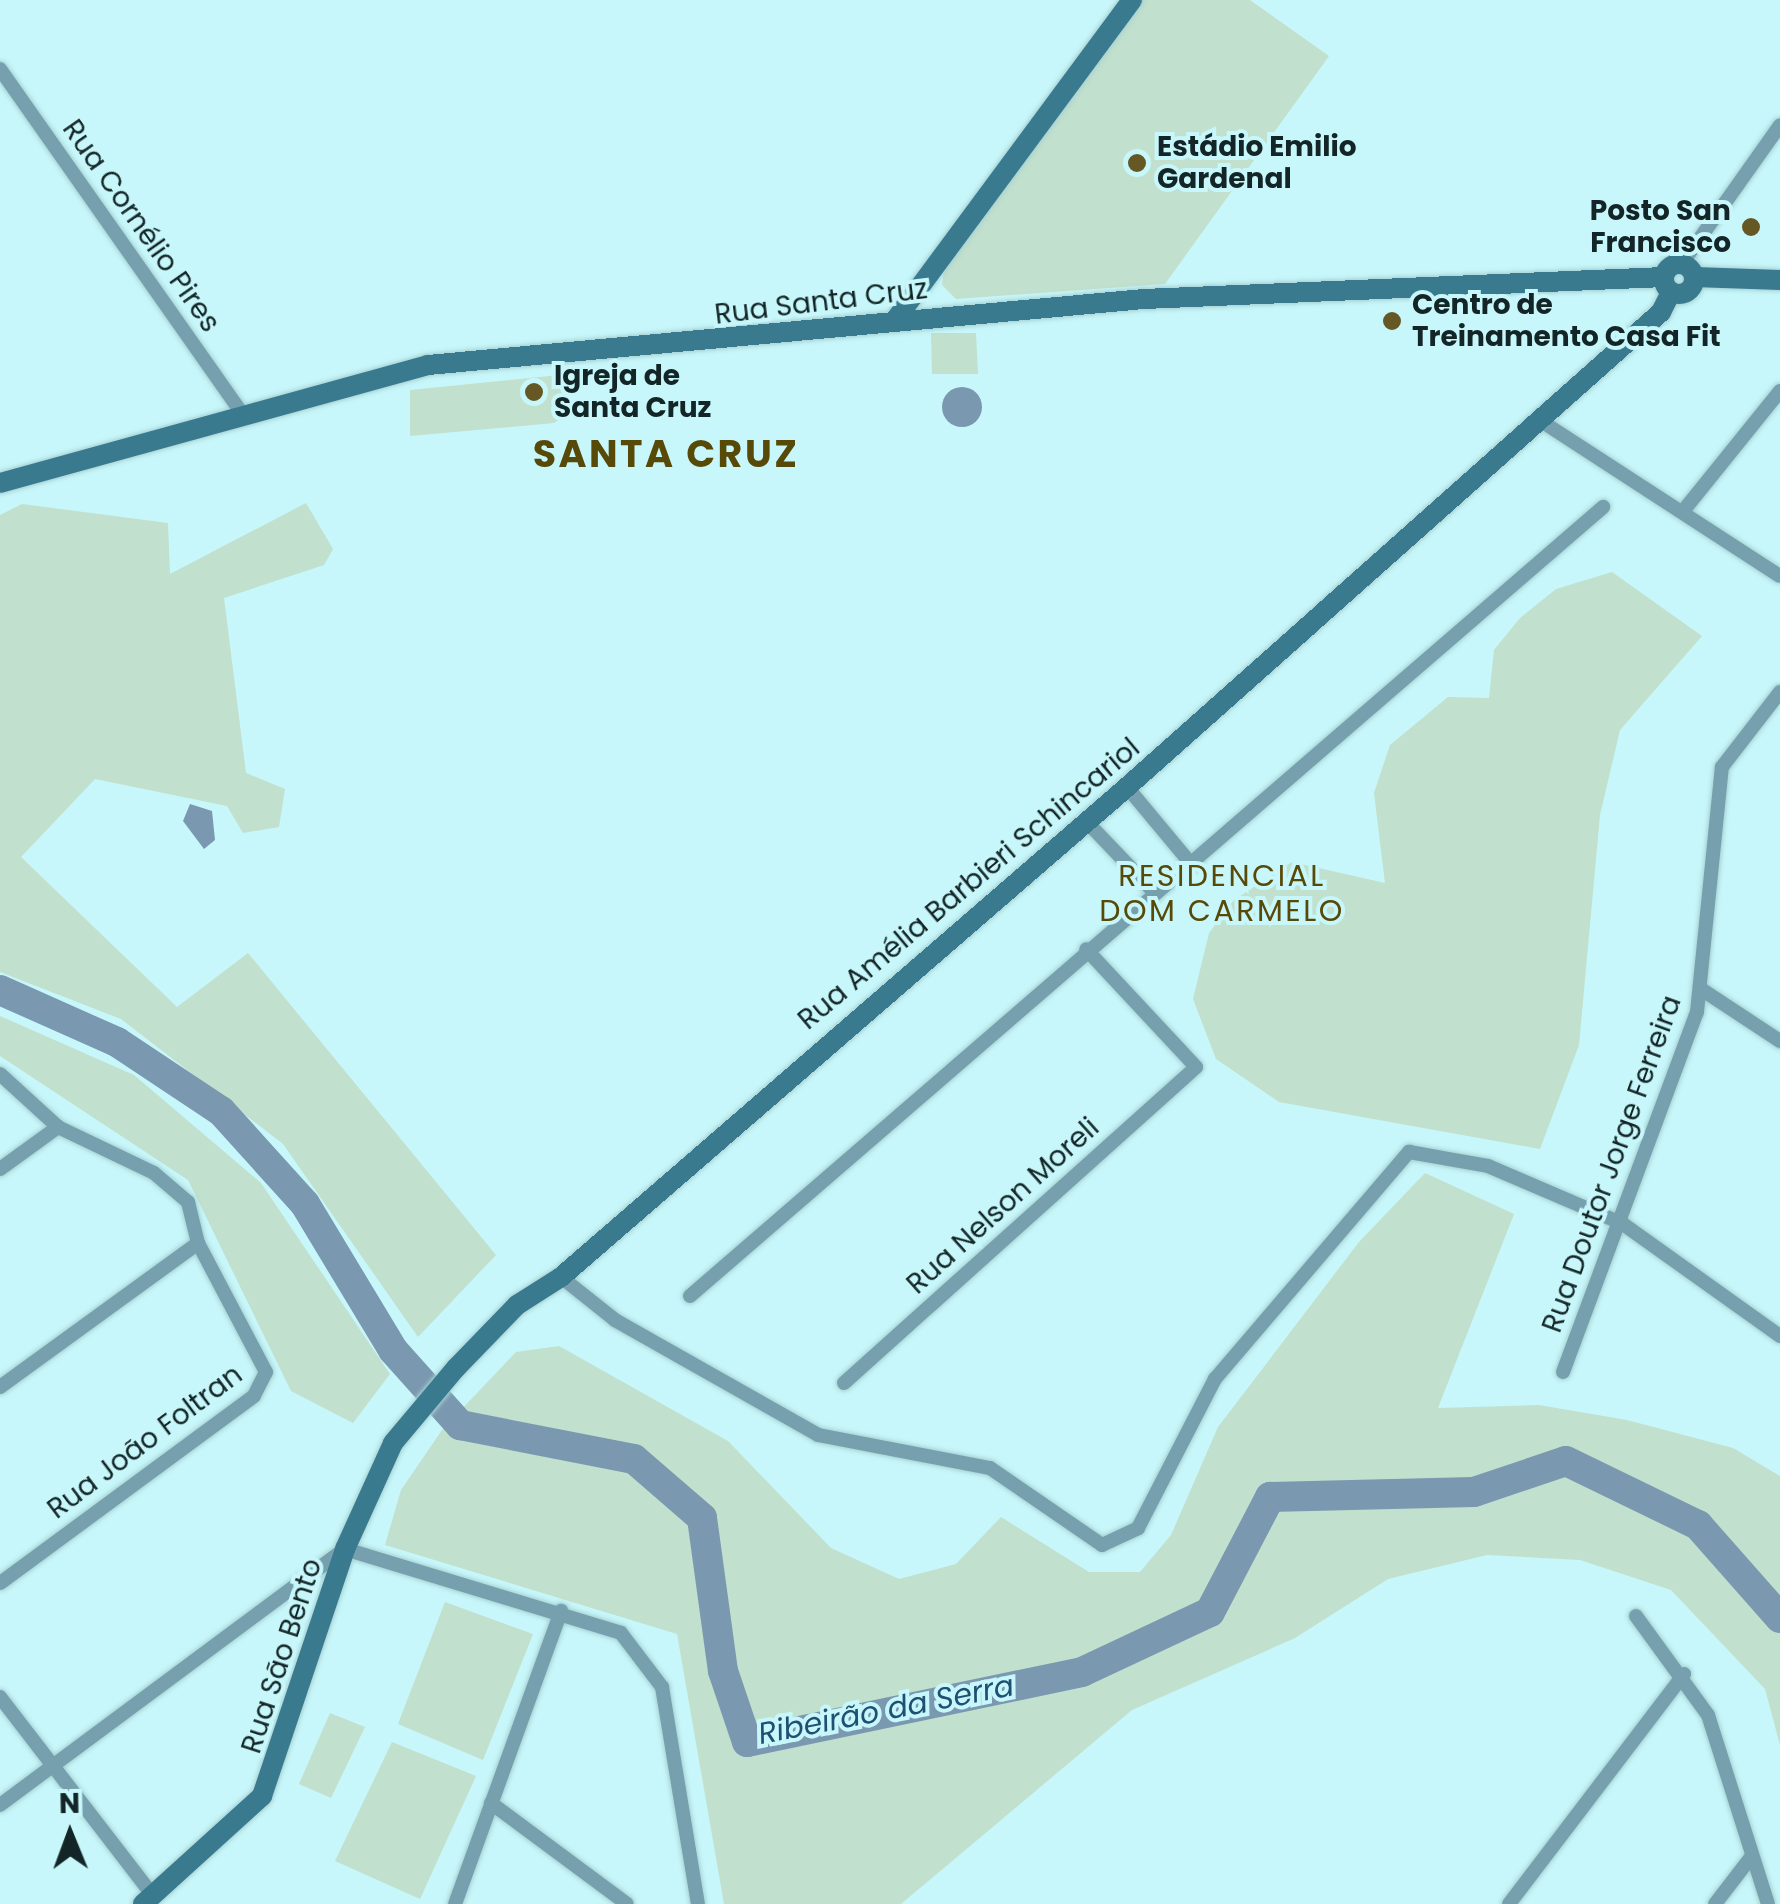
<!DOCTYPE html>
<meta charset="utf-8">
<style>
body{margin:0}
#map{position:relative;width:1780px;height:1904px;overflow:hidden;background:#c7f7fa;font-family:Poppins,sans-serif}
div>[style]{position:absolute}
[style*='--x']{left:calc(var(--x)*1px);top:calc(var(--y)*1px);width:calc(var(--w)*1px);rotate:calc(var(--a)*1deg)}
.green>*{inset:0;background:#c1e0cd}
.water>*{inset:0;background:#7a98b0}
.round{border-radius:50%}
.river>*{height:30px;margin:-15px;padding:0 15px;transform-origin:15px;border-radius:15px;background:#7a98b0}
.roads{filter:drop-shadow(0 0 2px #a7d1d4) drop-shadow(0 0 2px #a7d1d4)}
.street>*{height:14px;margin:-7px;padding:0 7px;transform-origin:7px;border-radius:7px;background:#77a0ae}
.secondary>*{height:20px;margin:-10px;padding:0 10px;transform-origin:10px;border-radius:10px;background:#397a8f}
.secondary>.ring{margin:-10px;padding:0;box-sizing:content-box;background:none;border:20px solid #397a8f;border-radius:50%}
.dots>*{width:28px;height:28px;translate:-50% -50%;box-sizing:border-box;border:5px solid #c7f7fa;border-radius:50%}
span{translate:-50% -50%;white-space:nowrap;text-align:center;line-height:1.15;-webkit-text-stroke:8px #c7f7fa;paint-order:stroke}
.poi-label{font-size:28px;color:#132526;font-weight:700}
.left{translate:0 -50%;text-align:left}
.right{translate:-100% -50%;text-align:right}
.street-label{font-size:28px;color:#132526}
.neighbourhood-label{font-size:30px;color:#574907;letter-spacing:2.5px}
.water-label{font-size:30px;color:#1f4f72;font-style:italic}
.district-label{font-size:38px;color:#574907;font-weight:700;letter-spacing:2.5px}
.north{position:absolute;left:20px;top:1784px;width:100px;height:100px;-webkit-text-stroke:8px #c7f7fa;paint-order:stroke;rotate:359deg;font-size:28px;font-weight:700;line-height:40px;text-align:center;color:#132526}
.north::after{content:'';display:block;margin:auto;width:35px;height:45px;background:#132526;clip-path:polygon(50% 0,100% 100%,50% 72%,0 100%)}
</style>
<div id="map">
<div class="green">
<div style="clip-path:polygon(1141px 0,1250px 0,1329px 56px,1165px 284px,956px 299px,942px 285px,944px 270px)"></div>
<div style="clip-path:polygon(931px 333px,976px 333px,978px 374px,932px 374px)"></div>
<div style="clip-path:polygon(559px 375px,566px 415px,554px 423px,410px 436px,410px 390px)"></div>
<div style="clip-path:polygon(306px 503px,333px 549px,324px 565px,224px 598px,246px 773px,285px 789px,279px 827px,243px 833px,227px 806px,95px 779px,21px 857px,177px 1007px,248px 953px,496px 1255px,418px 1337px,283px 1144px,121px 1019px,0 972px,0 515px,22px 504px,168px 523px,170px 574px)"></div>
<div style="clip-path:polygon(1612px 572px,1702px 636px,1620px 730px,1600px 815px,1579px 1045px,1540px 1149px,1279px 1102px,1216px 1059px,1193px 999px,1209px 933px,1234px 900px,1292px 862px,1385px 883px,1374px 793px,1390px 745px,1448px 697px,1489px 698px,1494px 650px,1520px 618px,1556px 589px)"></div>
<div style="clip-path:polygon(0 1016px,134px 1075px,261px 1183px,390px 1374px,353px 1423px,291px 1391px,188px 1180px,0 1056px)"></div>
<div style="clip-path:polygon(1425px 1173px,1514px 1214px,1438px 1408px,1539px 1405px,1627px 1420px,1733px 1448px,1780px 1476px,1780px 1745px,1765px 1689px,1671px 1590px,1580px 1560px,1487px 1555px,1388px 1579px,1295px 1638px,1132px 1710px,901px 1904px,724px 1904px,677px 1634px,385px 1545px,401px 1490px,442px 1430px,516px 1352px,559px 1346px,728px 1441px,831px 1548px,899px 1579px,956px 1564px,1001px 1517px,1089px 1572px,1140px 1572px,1171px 1535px,1218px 1427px,1359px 1242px)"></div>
<div style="clip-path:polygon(445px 1602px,533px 1634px,483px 1760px,398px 1724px)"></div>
<div style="clip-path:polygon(330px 1713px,365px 1727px,331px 1798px,299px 1784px)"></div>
<div style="clip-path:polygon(392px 1742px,476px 1776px,420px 1899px,335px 1861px)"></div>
</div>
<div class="water">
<div class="round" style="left:942px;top:387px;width:40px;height:40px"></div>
<div style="clip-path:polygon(190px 804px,212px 811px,215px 840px,204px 849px,183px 821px)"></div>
</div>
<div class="river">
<div style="--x:0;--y:990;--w:128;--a:24"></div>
<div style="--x:117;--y:1042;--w:125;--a:33.6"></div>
<div style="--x:221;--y:1111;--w:125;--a:47.9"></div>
<div style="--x:305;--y:1204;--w:170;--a:58.9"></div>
<div style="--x:393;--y:1350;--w:101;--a:48.2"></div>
<div style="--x:460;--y:1425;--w:177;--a:11.1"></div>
<div style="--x:634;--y:1459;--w:90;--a:40.9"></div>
<div style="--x:702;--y:1518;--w:154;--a:82.2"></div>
<div style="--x:723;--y:1671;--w:75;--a:71.3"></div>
<div style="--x:747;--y:1742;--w:342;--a:-11.8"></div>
<div style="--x:1082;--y:1672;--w:141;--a:-25.1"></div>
<div style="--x:1210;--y:1612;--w:130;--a:-62.4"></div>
<div style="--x:1270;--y:1497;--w:204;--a:-1.4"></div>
<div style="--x:1474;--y:1492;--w:97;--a:-18.6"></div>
<div style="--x:1566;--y:1461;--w:147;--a:25.9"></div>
<div style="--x:1698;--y:1525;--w:124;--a:48.6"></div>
</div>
<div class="roads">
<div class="street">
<div style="--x:0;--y:69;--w:418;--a:54.9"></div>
<div style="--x:1681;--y:265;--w:171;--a:-54.7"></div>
<div style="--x:1538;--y:419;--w:288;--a:33"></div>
<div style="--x:1684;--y:510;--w:153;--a:-51.1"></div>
<div style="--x:1127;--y:787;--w:102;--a:50.2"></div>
<div style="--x:1086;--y:821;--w:97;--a:46.3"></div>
<div style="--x:1701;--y:989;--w:95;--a:33.4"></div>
<div style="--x:0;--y:1074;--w:79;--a:42.4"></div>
<div style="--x:58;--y:1127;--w:106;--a:25.6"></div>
<div style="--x:154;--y:1173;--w:45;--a:40.5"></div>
<div style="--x:188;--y:1202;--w:42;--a:76.3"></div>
<div style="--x:198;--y:1243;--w:146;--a:62.2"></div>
<div style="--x:266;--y:1372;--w:27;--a:117"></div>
<div style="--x:254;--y:1396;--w:315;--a:143.6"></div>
<div style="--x:0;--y:1169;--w:72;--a:-35.9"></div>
<div style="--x:561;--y:1277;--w:69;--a:38.5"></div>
<div style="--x:615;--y:1320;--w:233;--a:29.5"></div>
<div style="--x:818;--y:1435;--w:175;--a:10.9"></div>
<div style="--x:990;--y:1468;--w:136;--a:34.5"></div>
<div style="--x:1102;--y:1545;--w:40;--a:-25"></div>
<div style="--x:1138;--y:1528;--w:168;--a:-62.7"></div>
<div style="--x:1215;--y:1379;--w:299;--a:-49.5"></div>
<div style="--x:1409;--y:1152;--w:80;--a:10"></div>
<div style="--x:1488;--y:1166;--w:147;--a:23.2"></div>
<div style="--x:1623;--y:1224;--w:193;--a:35.5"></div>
<div style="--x:690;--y:1296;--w:1207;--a:-40.83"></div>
<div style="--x:1563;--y:1372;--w:384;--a:-69.6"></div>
<div style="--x:1697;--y:1012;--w:246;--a:-84.2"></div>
<div style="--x:1722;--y:767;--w:95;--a:-52.3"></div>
<div style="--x:844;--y:1383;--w:473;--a:-41.9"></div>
<div style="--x:1196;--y:1067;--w:161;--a:-133"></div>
<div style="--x:0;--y:1387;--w:245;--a:-36"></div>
<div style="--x:1636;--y:1616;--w:122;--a:54"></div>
<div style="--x:1708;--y:1715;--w:198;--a:72.4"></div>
<div style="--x:0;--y:1697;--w:251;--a:52.4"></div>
<div style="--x:491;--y:1803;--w:169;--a:36.6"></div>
<div style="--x:0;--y:1805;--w:430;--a:-36.6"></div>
<div style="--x:345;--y:1549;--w:288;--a:16.9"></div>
<div style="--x:621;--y:1633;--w:68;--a:52.8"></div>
<div style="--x:662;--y:1687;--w:220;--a:80.6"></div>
<div style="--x:455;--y:1904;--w:312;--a:-70.1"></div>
<div style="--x:1509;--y:1904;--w:289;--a:-52.7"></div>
<div style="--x:1715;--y:1904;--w:59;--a:-52.5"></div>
</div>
<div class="secondary">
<div class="ring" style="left:1664px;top:264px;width:10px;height:10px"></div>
<div style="--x:1694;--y:277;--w:86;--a:2"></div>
<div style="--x:896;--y:319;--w:397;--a:-53.5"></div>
<div style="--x:0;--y:483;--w:444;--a:-15.4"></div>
<div style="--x:428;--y:365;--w:719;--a:-5.27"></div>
<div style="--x:1144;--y:299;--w:520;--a:-2.42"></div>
<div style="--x:143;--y:1904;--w:161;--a:-42.2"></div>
<div style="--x:262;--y:1796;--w:261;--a:-71.4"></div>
<div style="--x:345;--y:1549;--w:116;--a:-65.6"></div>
<div style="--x:393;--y:1443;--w:98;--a:-50"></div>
<div style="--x:456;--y:1368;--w:88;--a:-45.9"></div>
<div style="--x:517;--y:1305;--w:52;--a:-32.5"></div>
<div style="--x:561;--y:1277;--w:749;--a:-40.88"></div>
<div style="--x:1127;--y:787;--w:715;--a:-41.65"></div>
<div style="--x:1661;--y:312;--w:22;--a:-63"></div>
</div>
</div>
<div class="dots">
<div style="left:1137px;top:163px;background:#655825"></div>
<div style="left:1751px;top:227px;background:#655825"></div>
<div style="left:1392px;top:321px;background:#655825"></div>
<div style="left:534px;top:392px;background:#655825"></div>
</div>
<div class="poi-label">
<span class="left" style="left:1157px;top:163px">Estádio Emilio<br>Gardenal</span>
<span class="right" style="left:1731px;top:227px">Posto San<br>Francisco</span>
<span class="left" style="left:1412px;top:321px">Centro de<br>Treinamento Casa Fit</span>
<span class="left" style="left:554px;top:392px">Igreja de<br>Santa Cruz</span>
</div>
<div class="street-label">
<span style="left:141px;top:226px;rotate:55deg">Rua Cornélio Pires</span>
<span style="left:821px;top:302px;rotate:-7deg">Rua Santa Cruz</span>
<span style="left:969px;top:884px;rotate:-40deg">Rua Amélia Barbieri Schincariol</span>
<span style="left:1612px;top:1164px;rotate:-70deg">Rua Doutor Jorge Ferreira</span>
<span style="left:1003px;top:1206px;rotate:-42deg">Rua Nelson Moreli</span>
<span style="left:145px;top:1442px;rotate:-37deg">Rua João Foltran</span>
<span style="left:282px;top:1656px;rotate:-72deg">Rua São Bento</span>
</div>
<div class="neighbourhood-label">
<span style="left:1222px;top:893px">RESIDENCIAL<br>DOM CARMELO</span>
</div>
<div class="water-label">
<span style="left:886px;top:1710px;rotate:-11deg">Ribeirão da Serra</span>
</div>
<div class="district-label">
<span style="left:666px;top:454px">SANTA CRUZ</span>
</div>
<div class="north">N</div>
</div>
